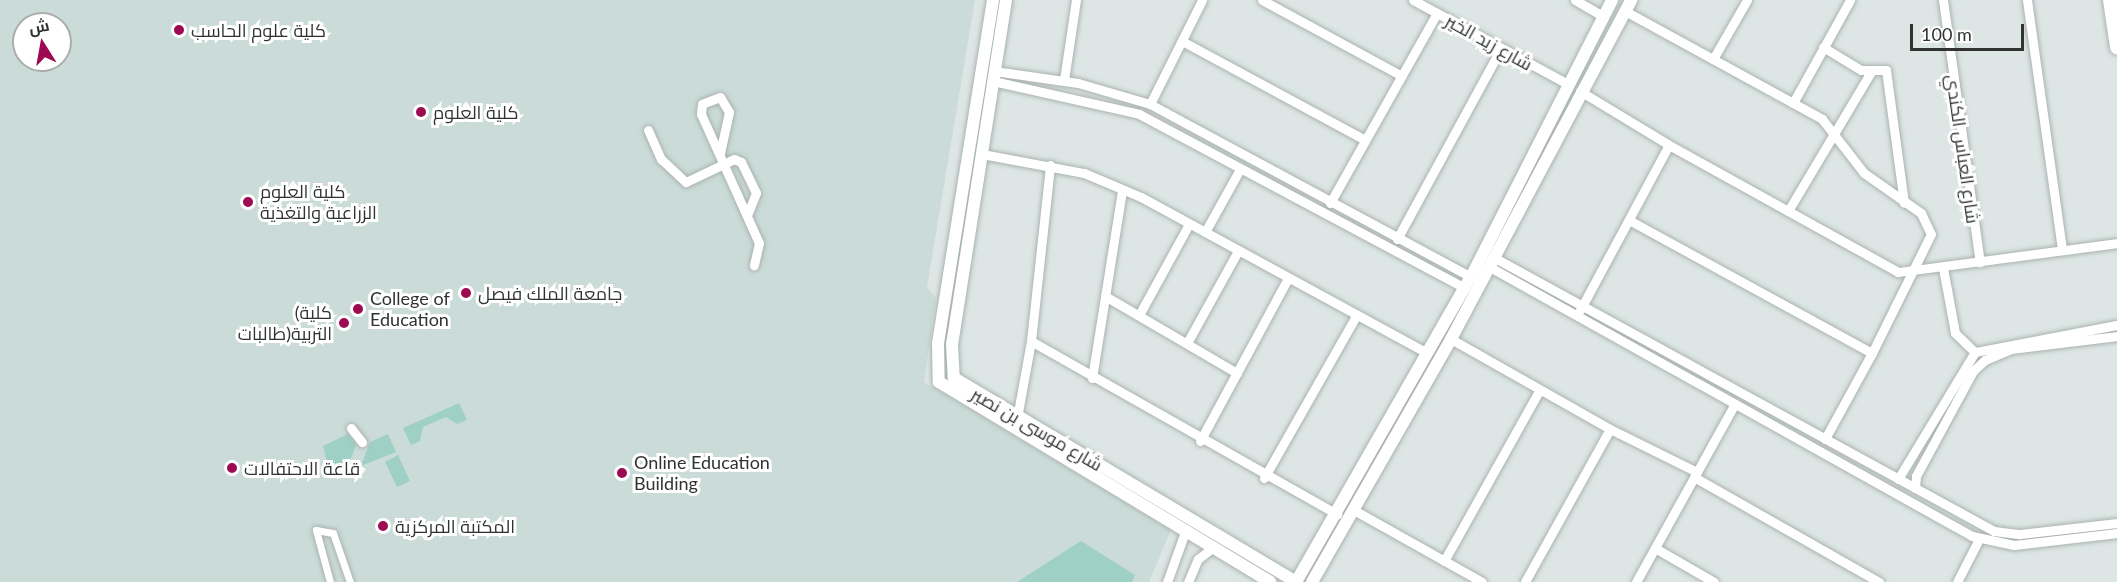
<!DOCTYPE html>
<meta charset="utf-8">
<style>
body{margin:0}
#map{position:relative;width:2117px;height:582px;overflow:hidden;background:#dde6e4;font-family:Lato,Cairo,sans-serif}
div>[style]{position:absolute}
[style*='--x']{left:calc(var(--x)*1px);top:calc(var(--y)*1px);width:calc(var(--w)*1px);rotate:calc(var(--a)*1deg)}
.built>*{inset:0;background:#cbdcd8}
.green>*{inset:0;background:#9ed0c5}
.roads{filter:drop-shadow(0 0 2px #aab3b1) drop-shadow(0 0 2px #aab3b1)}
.pedestrian>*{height:7px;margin:-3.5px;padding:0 3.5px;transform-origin:3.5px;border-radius:3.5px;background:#fff}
.minor>*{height:9px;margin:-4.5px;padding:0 4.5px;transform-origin:4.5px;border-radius:4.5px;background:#fff}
.tertiary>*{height:12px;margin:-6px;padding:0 6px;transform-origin:6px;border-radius:6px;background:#fff}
.secondary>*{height:14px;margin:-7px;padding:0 7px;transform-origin:7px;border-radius:7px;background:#fff}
.dots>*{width:16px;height:16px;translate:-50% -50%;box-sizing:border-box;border:3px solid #fff;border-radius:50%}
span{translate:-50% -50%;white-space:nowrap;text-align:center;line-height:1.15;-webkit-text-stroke:6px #fff;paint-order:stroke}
.poi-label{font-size:18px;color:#303332}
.left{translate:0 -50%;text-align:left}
.right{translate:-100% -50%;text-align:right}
.street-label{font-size:18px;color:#303332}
.north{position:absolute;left:12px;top:12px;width:60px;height:60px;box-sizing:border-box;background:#fff;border:2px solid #acadad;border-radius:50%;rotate:349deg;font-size:16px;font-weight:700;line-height:24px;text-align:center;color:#303332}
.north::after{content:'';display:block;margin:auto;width:21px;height:27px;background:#9e0a52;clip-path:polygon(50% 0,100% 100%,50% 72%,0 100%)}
.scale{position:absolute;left:1910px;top:24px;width:114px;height:27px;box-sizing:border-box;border:3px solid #303332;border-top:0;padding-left:8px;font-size:18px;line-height:21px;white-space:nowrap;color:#303332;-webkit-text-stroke:4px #fff;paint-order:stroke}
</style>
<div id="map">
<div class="built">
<div style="clip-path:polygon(evenodd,0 0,975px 0,927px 287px,936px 298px,924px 382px,1171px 530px,1149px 582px,0 582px,0 0,24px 24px,60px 24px,60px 60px,24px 60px,24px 24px)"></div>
</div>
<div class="green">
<div style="clip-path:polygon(459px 403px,467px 420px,457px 424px,446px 417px,423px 427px,420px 441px,411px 445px,403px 428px)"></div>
<div style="clip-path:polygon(348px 434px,356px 445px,350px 461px,328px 466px,323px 446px)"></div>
<div style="clip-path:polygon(388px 434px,396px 452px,361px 466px,370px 442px)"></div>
<div style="clip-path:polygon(398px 455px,410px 481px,397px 487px,385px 462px)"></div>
<div style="clip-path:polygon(1081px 541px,1135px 575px,1132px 582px,1017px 582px)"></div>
</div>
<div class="roads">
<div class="pedestrian">
<div style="--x:330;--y:582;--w:54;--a:-105.1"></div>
<div style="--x:316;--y:530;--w:17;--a:10"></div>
<div style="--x:333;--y:533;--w:52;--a:70.9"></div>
</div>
<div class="minor">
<div style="--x:1262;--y:0;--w:159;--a:28.5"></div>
<div style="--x:1413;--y:0;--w:174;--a:28.5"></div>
<div style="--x:1575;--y:0;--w:32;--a:30"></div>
<div style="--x:1943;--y:0;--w:265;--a:82"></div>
<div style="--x:2027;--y:0;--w:251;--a:82"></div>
<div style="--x:1625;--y:11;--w:225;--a:28.7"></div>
<div style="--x:1822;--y:119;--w:68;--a:52.1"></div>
<div style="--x:1864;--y:173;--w:70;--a:35.1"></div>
<div style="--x:1921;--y:213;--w:23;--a:65"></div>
<div style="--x:1931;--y:234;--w:133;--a:116.4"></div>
<div style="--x:1182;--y:41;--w:208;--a:28.4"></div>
<div style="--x:1823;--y:47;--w:44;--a:31.2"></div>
<div style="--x:1861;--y:70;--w:25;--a:0"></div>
<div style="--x:1886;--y:70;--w:134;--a:82.3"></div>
<div style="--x:1713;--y:59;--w:68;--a:-60"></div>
<div style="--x:994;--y:71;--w:85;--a:8.1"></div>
<div style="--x:1078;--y:83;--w:75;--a:16.3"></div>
<div style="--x:1150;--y:104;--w:365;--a:28.3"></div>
<div style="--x:1064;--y:80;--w:81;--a:-81.5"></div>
<div style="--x:993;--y:81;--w:150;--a:12.7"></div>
<div style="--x:1139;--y:114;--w:370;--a:28.1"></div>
<div style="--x:1580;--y:91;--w:104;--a:31.2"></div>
<div style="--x:1793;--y:103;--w:118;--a:-61"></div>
<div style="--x:1150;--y:104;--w:116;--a:-63.4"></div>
<div style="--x:648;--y:130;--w:32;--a:66"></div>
<div style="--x:661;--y:159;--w:34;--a:43"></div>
<div style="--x:686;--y:182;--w:53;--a:-25.6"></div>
<div style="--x:734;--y:159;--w:8;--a:23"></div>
<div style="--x:741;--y:162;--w:34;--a:64"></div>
<div style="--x:756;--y:193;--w:24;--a:112"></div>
<div style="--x:720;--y:153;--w:42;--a:-77.6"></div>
<div style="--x:729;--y:112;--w:17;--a:-121"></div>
<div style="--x:720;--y:97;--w:19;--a:159"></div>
<div style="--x:702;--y:104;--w:10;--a:96"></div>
<div style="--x:701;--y:114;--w:141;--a:65.8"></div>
<div style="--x:759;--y:243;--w:23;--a:103"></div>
<div style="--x:982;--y:154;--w:104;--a:10.6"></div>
<div style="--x:1084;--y:173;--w:62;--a:22.8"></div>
<div style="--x:1141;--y:197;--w:326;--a:28.6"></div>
<div style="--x:1330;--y:203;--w:218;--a:-60.6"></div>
<div style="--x:1788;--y:211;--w:164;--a:-59.2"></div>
<div style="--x:1629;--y:220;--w:277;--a:28.7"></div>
<div style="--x:1872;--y:353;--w:98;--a:118.7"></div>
<div style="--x:1205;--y:232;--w:72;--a:-60.9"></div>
<div style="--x:1397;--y:239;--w:217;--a:-61.4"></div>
<div style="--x:1493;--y:257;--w:571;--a:28.67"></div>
<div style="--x:1994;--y:531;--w:26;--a:7"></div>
<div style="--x:2020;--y:534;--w:98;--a:-6.5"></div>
<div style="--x:1488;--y:266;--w:554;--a:29.16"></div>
<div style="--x:1972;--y:536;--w:43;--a:12.1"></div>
<div style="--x:2014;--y:545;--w:104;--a:-6.6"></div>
<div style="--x:1943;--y:268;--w:66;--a:79.5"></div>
<div style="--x:1955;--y:333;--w:28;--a:44"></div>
<div style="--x:1105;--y:296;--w:153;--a:30.3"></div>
<div style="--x:1580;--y:310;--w:187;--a:-61.7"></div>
<div style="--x:1669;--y:145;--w:262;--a:29"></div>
<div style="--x:1898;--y:272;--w:221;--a:-7.5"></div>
<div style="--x:1139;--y:315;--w:104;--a:-61.2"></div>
<div style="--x:1451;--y:339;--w:183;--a:29.5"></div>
<div style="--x:1610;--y:429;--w:175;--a:119.1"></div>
<div style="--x:1031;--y:341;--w:352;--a:29.5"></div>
<div style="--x:1187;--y:343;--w:105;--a:-61"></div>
<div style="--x:1092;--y:378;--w:190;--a:-80.9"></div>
<div style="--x:1017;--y:418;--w:78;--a:-79.7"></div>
<div style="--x:1031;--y:341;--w:177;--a:-83.8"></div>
<div style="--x:351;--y:428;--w:18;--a:52"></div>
<div style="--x:1610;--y:429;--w:97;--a:26.3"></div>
<div style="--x:1200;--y:441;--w:185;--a:-61.6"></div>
<div style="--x:1694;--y:477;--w:213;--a:29.6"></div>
<div style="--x:1264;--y:478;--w:186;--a:-60.4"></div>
<div style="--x:1898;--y:479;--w:149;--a:-58.8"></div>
<div style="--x:1975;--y:352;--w:145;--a:-10.8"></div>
<div style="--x:1915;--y:488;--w:12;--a:-85"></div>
<div style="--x:1916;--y:476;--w:119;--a:-61.5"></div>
<div style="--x:1973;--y:371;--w:16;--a:-43"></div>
<div style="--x:1985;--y:360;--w:28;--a:-23"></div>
<div style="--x:2011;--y:349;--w:107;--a:-7"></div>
<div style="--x:1352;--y:509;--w:149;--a:29.3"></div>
<div style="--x:1655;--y:548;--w:68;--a:30"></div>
<div style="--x:1444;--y:561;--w:195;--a:-60.8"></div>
<div style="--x:1167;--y:582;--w:53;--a:-70.2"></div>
<div style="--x:1188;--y:582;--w:25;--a:-67"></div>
<div style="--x:1198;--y:559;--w:18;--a:-38"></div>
<div style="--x:1636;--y:582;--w:202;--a:-61"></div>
<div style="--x:1957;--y:582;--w:48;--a:-62.9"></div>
</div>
<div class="tertiary">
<div style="--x:993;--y:0;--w:347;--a:99.1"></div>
<div style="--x:938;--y:343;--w:39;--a:89"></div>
<div style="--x:939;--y:382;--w:387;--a:31.1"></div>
<div style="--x:1006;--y:0;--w:348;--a:98.9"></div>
<div style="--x:952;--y:344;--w:34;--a:87"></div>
<div style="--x:954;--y:378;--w:398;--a:30.8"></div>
<div style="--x:1296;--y:582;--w:352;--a:-60.2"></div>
<div style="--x:1471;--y:277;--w:311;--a:-63"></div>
<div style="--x:1312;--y:582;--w:280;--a:-60.2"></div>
<div style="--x:1451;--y:339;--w:384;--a:-62"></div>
</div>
<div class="secondary">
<div style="--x:2110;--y:0;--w:48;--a:81.5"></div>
</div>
</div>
<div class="dots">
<div style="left:179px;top:30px;background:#9e0a52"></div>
<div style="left:421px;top:112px;background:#9e0a52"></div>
<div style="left:248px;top:202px;background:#9e0a52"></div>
<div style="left:466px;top:293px;background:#9e0a52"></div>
<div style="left:358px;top:309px;background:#9e0a52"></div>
<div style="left:344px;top:323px;background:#9e0a52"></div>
<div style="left:232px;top:468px;background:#9e0a52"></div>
<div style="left:622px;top:473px;background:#9e0a52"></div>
<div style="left:383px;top:526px;background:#9e0a52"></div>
</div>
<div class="poi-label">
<span class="left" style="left:191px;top:30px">كلية علوم الحاسب</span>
<span class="left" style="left:433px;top:112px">كلية العلوم</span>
<span class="left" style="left:260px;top:202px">كلية العلوم<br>الزراعية والتغذية</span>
<span class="left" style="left:478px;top:293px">جامعة الملك فيصل</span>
<span class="left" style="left:370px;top:309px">College of<br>Education</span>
<span class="right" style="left:332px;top:323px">(كلية<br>التربية(طالبات</span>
<span class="left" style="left:634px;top:473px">Online Education<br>Building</span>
<span class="left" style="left:244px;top:468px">قاعة الاحتفالات</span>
<span class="left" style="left:395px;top:526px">المكتبة المركزية</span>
</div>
<div class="street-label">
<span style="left:1489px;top:42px;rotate:29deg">شارع زيد الخير</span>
<span style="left:1963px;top:149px;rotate:82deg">شارع العباس الكندي</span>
<span style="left:1037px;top:429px;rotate:30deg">شارع موسى بن نصير</span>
</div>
<div class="north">ش</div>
<div class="scale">100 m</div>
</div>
